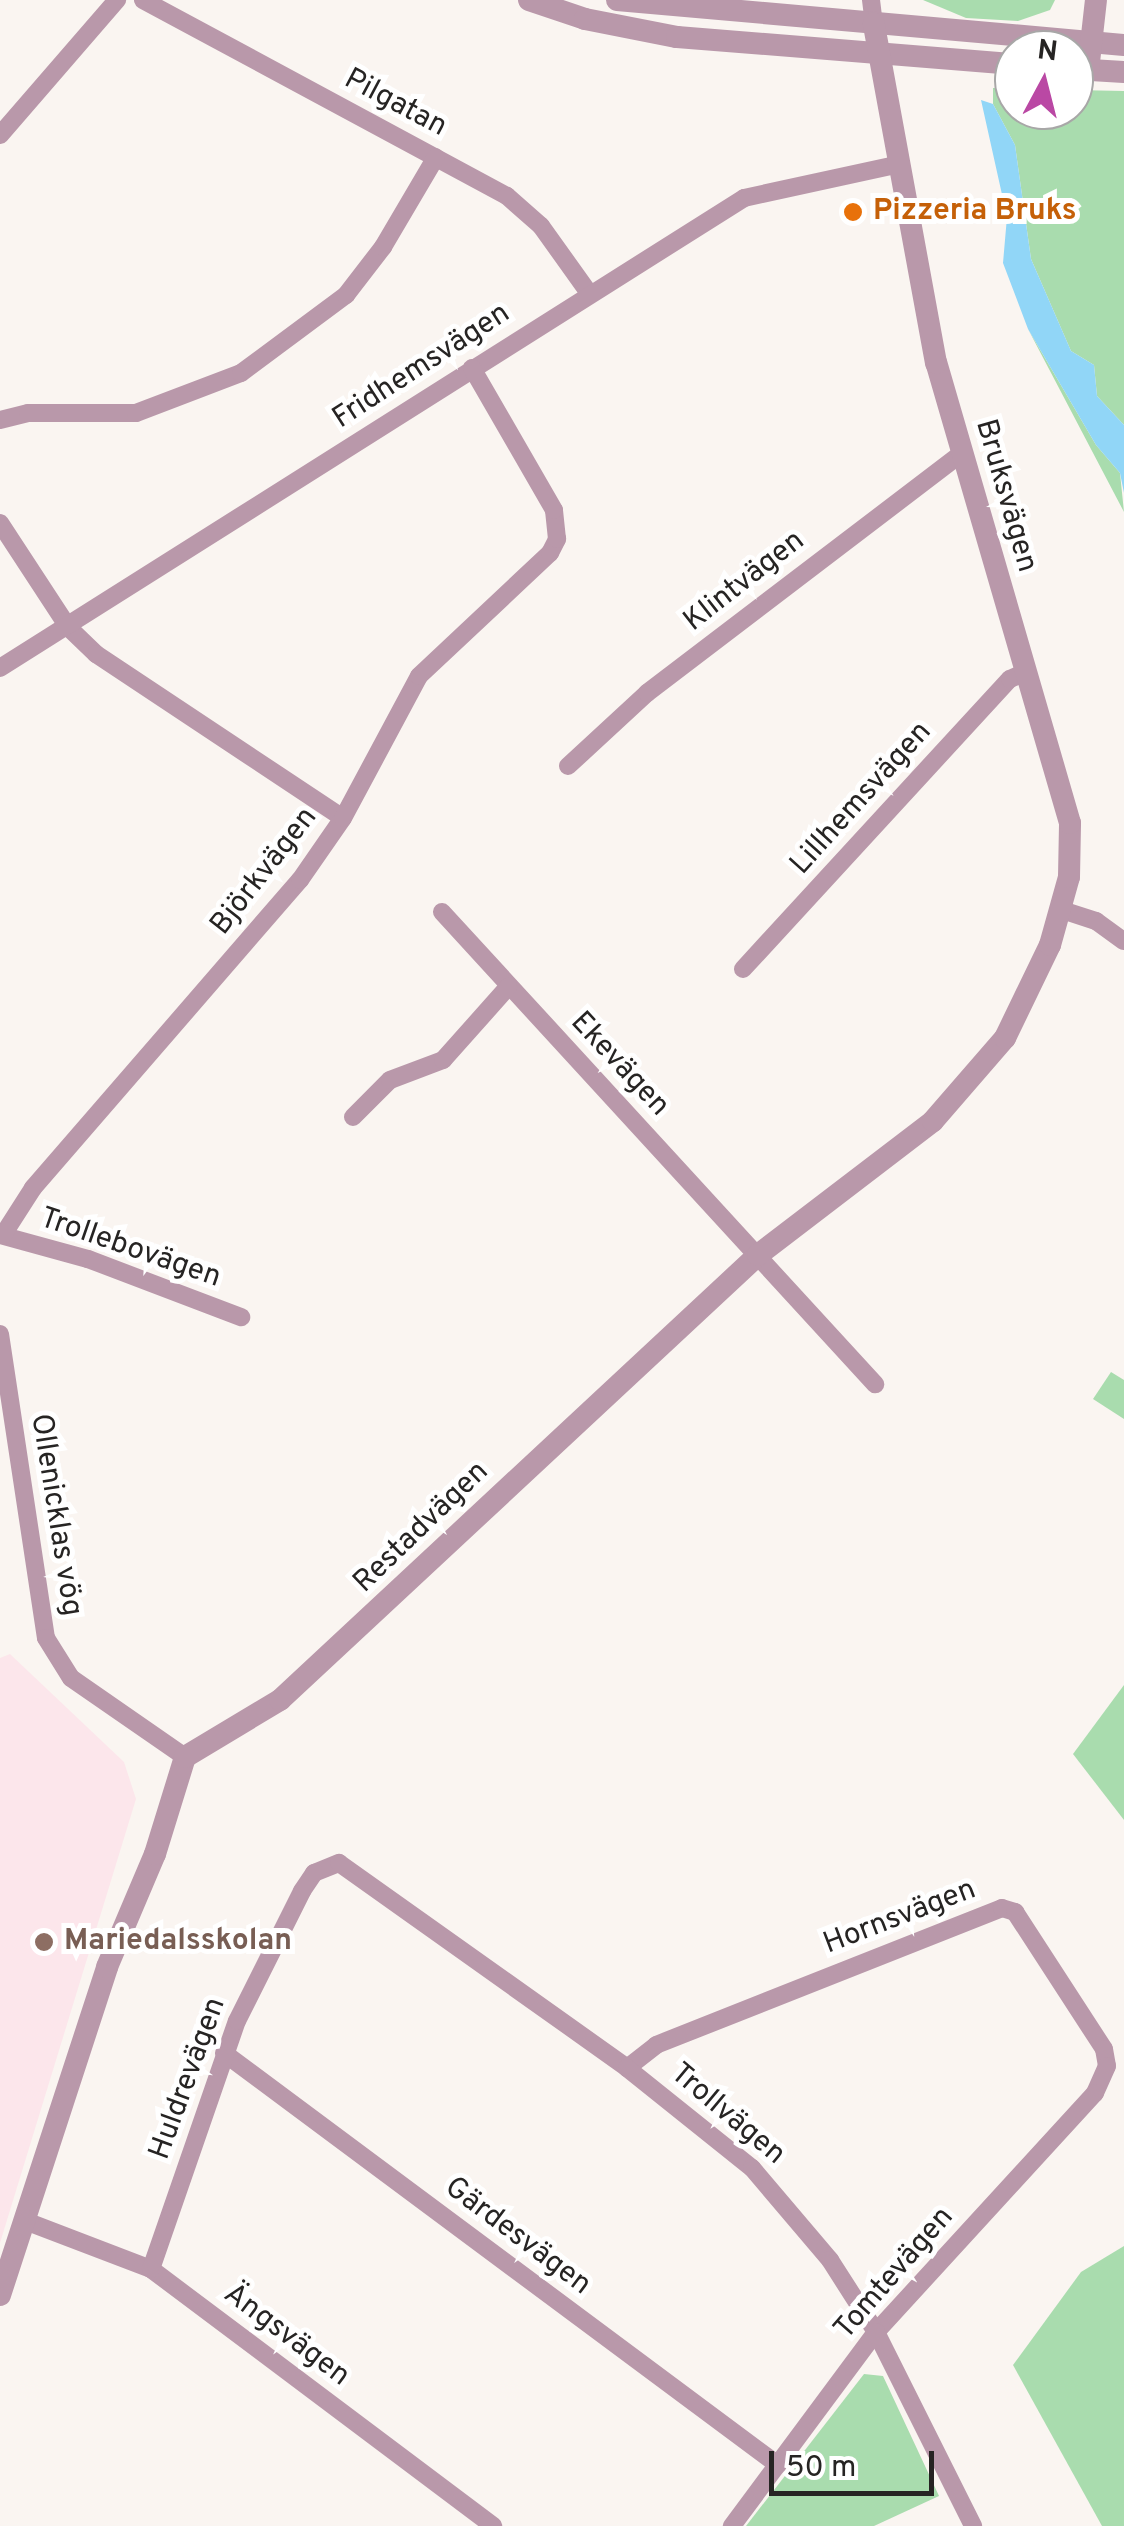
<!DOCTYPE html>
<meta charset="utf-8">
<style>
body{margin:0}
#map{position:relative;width:1124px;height:2526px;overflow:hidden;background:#faf5f1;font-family:Overpass,sans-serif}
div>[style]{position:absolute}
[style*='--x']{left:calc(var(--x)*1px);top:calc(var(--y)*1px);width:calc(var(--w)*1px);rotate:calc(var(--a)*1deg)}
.education>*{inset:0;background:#fce6eb}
.green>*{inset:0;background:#a9dcae}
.water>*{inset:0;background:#91d6f7}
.minor>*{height:18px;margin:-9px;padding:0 9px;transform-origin:9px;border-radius:9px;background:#b998aa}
.tertiary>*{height:22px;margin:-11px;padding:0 11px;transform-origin:11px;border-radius:11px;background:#b998aa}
.dots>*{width:28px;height:28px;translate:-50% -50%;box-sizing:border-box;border:5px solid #fff;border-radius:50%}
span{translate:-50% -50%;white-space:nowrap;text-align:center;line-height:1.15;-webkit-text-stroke:10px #fff;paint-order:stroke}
.street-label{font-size:30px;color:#262423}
.food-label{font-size:30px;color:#c56008;font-weight:700}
.left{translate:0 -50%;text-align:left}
.education-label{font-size:30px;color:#785e54;font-weight:700}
.north{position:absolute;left:994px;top:30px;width:100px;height:100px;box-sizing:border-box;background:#fff;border:2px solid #a8a7a7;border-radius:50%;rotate:7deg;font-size:28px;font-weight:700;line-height:40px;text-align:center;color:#262423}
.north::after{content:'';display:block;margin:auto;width:35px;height:45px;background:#ba48a4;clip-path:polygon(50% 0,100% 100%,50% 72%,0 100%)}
.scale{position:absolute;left:769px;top:2451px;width:165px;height:45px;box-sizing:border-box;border:5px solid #262423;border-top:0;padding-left:12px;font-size:30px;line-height:35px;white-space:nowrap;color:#262423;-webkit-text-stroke:8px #fff;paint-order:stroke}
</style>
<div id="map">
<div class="education">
<div style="clip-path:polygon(10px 1654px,124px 1762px,136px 1799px,0 2243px,0 1658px)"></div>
</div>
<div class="green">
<div style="clip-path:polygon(923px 0,1055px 0,1050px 10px,1018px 21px,966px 18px)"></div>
<div style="clip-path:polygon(993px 88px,1014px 89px,1014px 110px,1074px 110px,1074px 90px,1124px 91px,1124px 425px,1097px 396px,1094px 365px,1071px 351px,1031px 259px,1015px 145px,993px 104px)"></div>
<div style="clip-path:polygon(1028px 329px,1096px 445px,1120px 473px,1124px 512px)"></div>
<div style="clip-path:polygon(1111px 1372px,1124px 1380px,1124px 1419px,1093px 1399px)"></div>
<div style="clip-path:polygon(1124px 1685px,1124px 1820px,1073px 1754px)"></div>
<div style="clip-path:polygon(1124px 2246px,1124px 2526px,1102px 2526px,1013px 2365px,1081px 2272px)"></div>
<div style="clip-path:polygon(864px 2374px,883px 2376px,939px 2496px,874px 2526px,746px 2526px)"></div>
</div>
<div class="water">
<div style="clip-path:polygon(981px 100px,993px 104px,1015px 145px,1031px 259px,1071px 351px,1094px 365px,1097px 396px,1124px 425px,1124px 493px,1120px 473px,1096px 445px,1028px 329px,1003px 263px,1007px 217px)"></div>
</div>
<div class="minor">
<div style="--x:143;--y:0;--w:413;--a:28.3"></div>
<div style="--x:507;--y:196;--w:45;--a:41.4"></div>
<div style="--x:541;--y:226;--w:82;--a:54.4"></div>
<div style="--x:871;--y:0;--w:24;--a:83"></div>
<div style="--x:0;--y:135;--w:179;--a:-49.1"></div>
<div style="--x:0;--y:420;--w:29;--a:-14"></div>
<div style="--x:28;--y:413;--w:108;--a:0"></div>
<div style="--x:136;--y:413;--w:112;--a:-20.9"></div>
<div style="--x:241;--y:373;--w:131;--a:-36.6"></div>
<div style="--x:346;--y:295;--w:61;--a:-52.4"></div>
<div style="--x:383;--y:247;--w:104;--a:-59.5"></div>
<div style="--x:0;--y:523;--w:124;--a:56.8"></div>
<div style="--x:68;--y:627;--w:39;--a:44"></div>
<div style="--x:96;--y:654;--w:296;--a:33.6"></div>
<div style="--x:0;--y:668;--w:880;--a:-32.28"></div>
<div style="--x:744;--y:198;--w:155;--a:-12.3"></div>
<div style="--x:568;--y:766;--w:108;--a:-42.7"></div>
<div style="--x:647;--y:693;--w:397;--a:-37.3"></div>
<div style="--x:1062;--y:910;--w:36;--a:18"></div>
<div style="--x:1096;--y:921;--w:34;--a:36"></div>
<div style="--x:442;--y:912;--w:641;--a:47.47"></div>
<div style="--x:743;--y:969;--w:394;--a:-47.4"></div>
<div style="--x:1010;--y:679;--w:17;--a:-24"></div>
<div style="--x:353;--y:1117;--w:52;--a:-45"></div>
<div style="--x:390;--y:1080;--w:57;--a:-20.7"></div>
<div style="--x:443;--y:1060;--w:98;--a:-48.3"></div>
<div style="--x:0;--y:1235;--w:91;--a:15.3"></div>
<div style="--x:88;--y:1259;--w:164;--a:20.8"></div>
<div style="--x:3;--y:1235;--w:56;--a:-57.4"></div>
<div style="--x:33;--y:1188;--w:408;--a:-49.1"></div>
<div style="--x:300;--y:880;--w:75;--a:-55.3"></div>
<div style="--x:343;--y:818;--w:161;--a:-61.8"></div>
<div style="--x:419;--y:676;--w:180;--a:-43.2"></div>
<div style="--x:550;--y:553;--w:16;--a:-63"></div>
<div style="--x:557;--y:539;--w:29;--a:-96"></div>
<div style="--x:554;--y:510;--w:164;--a:-120"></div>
<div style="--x:0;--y:1334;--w:307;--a:81.4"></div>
<div style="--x:46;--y:1638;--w:47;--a:58"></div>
<div style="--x:71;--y:1678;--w:139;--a:34.7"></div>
<div style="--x:224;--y:2053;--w:690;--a:36.64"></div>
<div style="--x:627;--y:2068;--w:37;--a:-38"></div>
<div style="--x:656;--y:2045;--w:372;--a:-21.6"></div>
<div style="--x:1002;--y:1908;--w:14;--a:17"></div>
<div style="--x:1015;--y:1912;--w:163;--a:57"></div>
<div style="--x:1104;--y:2049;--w:17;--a:80"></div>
<div style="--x:1107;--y:2066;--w:30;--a:114"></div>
<div style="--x:1095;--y:2093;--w:324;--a:132.5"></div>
<div style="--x:876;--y:2332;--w:242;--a:126.6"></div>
<div style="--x:28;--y:2222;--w:132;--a:20.9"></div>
<div style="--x:151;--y:2269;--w:428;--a:36.9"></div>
<div style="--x:151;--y:2269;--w:262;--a:-70.9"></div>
<div style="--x:237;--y:2021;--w:145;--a:-63.4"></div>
<div style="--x:302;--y:1891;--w:22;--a:-56"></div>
<div style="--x:314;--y:1873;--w:27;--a:-22"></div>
<div style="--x:339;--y:1863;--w:354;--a:35.4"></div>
<div style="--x:627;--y:2068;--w:160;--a:38.7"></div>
<div style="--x:752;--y:2168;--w:121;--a:49.7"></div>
<div style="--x:830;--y:2260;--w:85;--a:57.4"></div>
<div style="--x:876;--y:2332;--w:217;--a:63.4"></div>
</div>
<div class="tertiary">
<div style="--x:529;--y:0;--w:59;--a:18.7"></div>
<div style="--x:585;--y:19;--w:94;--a:11.1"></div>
<div style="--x:677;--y:37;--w:338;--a:4.6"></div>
<div style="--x:617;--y:0;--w:509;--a:5.07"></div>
<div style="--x:1074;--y:69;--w:50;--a:3.4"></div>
<div style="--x:1088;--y:71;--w:71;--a:-83.6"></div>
<div style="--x:0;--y:2295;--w:345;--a:-71.9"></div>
<div style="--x:107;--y:1967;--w:123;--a:-67"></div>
<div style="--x:155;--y:1854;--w:102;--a:-72.8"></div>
<div style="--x:185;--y:1757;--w:111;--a:-31"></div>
<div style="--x:280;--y:1700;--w:653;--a:-42.95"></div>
<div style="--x:758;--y:1255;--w:220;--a:-37.4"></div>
<div style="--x:933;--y:1121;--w:110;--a:-49.1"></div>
<div style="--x:1005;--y:1038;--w:103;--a:-64.2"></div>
<div style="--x:1050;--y:945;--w:71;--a:-74.4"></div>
<div style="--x:1069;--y:877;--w:54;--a:-88.9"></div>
<div style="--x:1070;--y:823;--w:479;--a:-106.2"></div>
<div style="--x:936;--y:363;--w:345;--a:-100.4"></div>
</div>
<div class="dots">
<div style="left:853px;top:212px;background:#e8710a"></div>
<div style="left:44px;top:1942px;background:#8d6e63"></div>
</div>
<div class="street-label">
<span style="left:395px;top:104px;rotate:28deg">Pilgatan</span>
<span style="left:422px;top:367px;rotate:-33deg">Fridhemsvägen</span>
<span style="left:1005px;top:496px;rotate:74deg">Bruksvägen</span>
<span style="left:745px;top:582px;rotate:-38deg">Klintvägen</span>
<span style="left:862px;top:799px;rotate:-48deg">Lillhemsvägen</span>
<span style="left:265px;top:872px;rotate:-52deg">Björkvägen</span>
<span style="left:619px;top:1065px;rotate:47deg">Ekevägen</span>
<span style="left:130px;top:1249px;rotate:19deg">Trollebovägen</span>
<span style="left:55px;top:1515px;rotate:81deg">Ollenicklas vög</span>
<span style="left:422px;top:1528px;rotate:-44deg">Restadvägen</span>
<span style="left:900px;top:1918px;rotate:-21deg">Hornsvägen</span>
<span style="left:189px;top:2079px;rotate:-70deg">Huldrevägen</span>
<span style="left:727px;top:2115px;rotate:40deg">Trollvägen</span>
<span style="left:517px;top:2237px;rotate:37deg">Gärdesvägen</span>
<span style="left:895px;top:2274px;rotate:-49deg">Tomtevägen</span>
<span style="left:286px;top:2336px;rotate:37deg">Ängsvägen</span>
</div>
<div class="food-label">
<span class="left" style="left:873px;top:212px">Pizzeria Bruks</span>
</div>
<div class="education-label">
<span class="left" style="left:64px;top:1942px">Mariedalsskolan</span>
</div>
<div class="north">N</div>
<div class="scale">50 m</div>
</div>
